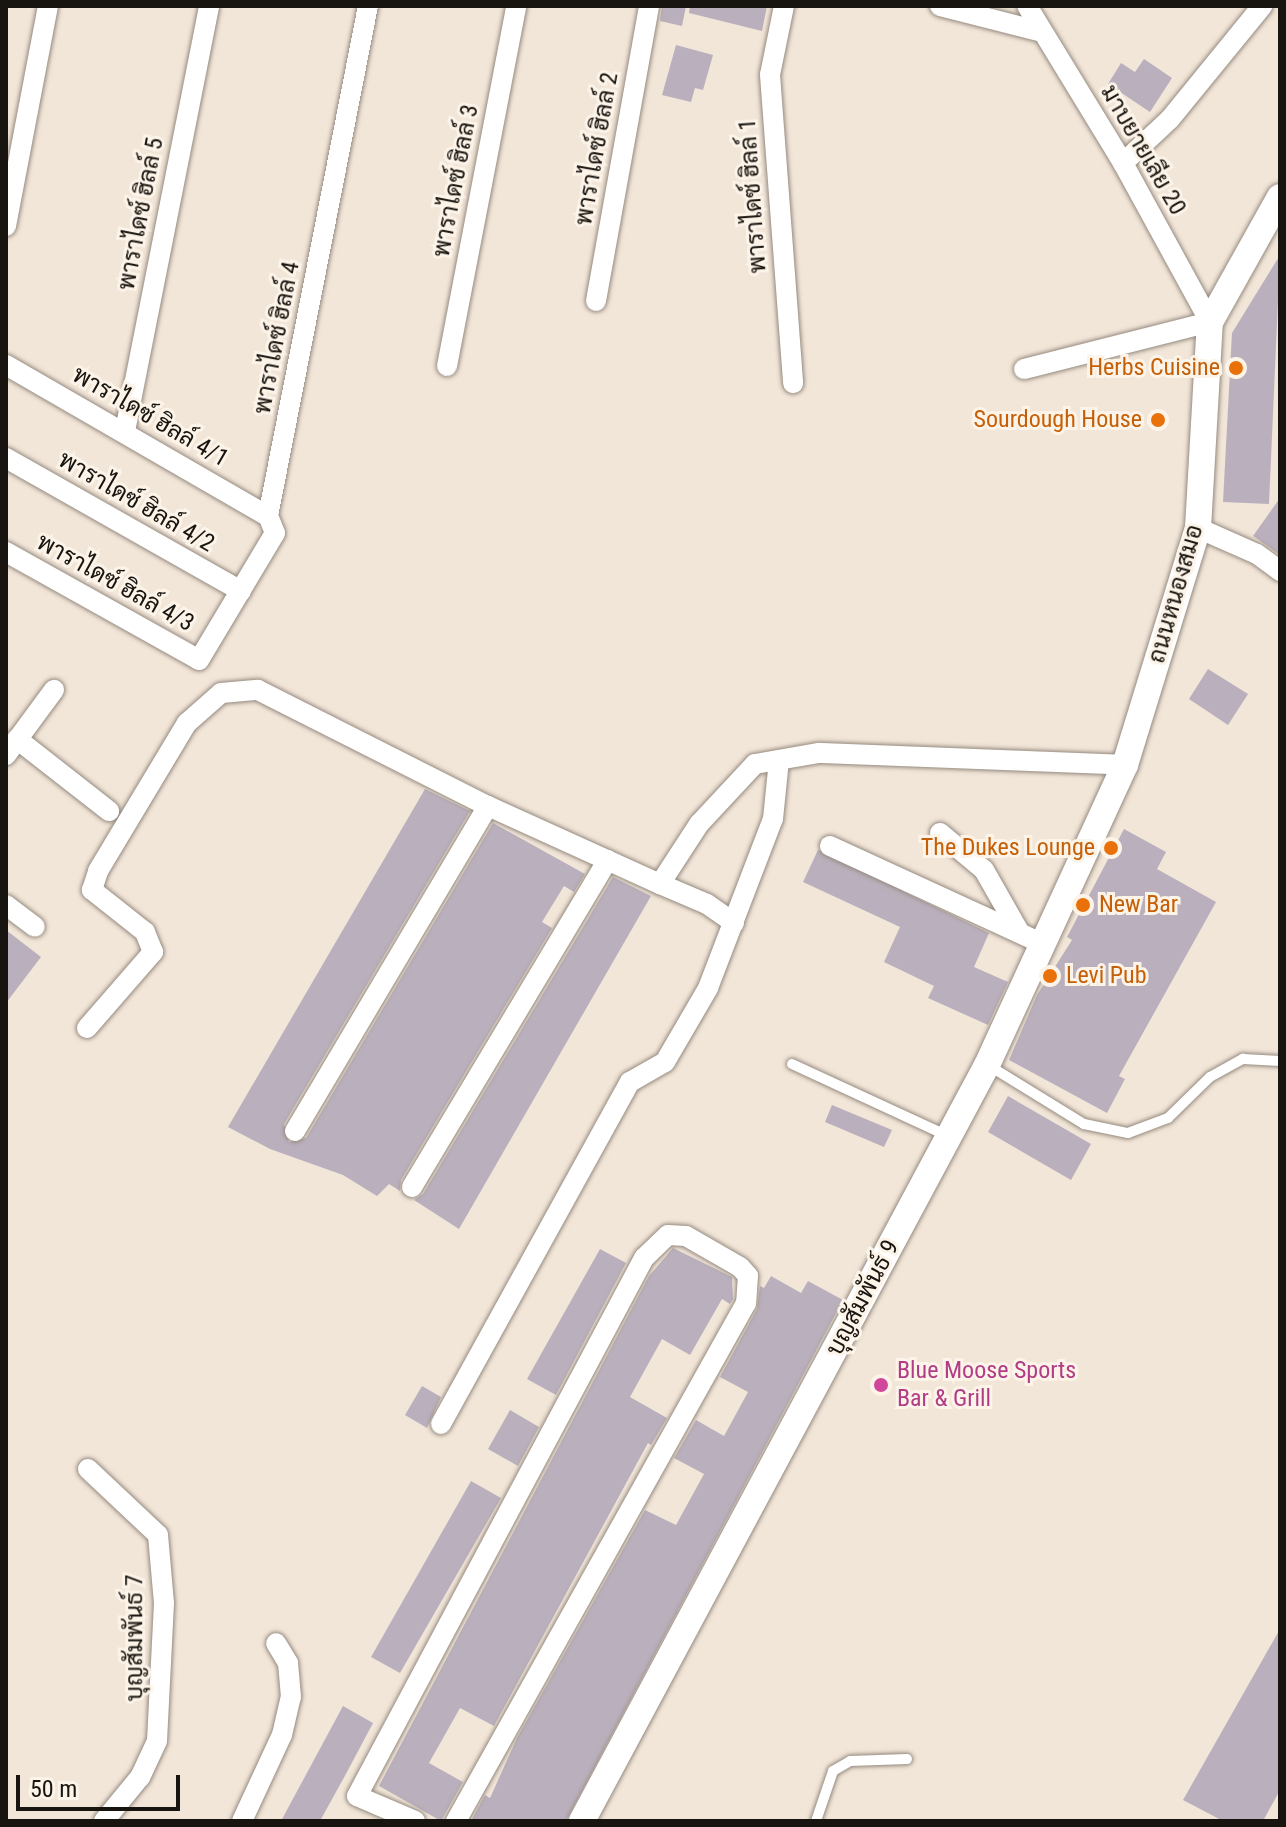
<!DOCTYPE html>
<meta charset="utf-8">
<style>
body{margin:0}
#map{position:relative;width:1286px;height:1827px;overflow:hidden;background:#f2e6d9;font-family:"Roboto Condensed",Sarabun,sans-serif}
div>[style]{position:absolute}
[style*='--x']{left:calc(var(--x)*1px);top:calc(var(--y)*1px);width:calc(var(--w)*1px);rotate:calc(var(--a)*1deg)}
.building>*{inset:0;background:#bab0bd}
.roads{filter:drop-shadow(0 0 2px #958a7f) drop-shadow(0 0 2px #958a7f)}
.service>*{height:10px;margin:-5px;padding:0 5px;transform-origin:5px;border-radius:5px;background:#fff}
.minor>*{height:20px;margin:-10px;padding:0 10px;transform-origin:10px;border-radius:10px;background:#fff}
.tertiary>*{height:26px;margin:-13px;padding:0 13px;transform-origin:13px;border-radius:13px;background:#fff}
.dots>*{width:22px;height:22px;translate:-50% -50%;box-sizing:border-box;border:4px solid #fdf4e9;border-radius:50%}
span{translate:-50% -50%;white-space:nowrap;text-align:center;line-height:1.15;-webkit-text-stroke:6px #fdf4e9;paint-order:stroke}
.street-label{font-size:24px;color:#18140f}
.food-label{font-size:24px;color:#c56008}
.right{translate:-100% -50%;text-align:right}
.left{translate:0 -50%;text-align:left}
.hotel-label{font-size:24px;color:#b23c85}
.frame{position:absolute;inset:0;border:8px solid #18140f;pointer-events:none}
.scale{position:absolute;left:16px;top:1775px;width:164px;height:36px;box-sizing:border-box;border:4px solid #18140f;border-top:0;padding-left:10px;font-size:24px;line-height:28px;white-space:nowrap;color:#18140f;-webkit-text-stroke:6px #fdf4e9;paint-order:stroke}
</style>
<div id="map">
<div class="building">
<div style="clip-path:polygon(662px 6px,686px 6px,682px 26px,660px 21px)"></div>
<div style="clip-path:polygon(690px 6px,767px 6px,762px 31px,689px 13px)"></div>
<div style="clip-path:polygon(676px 45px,713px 55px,703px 90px,695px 88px,691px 102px,662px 95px)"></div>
<div style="clip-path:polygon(1144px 59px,1172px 78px,1150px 112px,1108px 84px,1121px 63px,1135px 72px)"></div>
<div style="clip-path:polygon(1280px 255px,1269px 504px,1223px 502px,1232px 333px)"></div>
<div style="clip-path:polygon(1280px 498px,1280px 555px,1253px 536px)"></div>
<div style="clip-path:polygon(1208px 669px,1248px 694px,1228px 725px,1189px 699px)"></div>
<div style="clip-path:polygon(425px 789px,470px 811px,284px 1124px,289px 1142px,306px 1138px,493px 823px,585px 874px,574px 892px,564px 886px,542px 922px,552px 928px,401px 1180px,400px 1191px,389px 1184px,377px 1196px,343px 1175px,270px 1149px,228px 1127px)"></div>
<div style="clip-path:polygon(1124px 829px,1166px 852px,1157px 869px,1216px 902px,1119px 1076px,1125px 1079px,1107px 1113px,1009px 1060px,1037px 995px,1072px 940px,1067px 937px)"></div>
<div style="clip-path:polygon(818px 850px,989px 933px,974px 967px,1008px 982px,988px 1025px,928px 998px,934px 986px,884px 962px,900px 927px,803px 882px)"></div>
<div style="clip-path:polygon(613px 877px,651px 896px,459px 1229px,414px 1200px,423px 1194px)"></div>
<div style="clip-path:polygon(6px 930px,41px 957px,6px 1003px)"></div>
<div style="clip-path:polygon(1008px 1096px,1091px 1144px,1071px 1180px,988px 1132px)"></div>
<div style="clip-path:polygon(832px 1105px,892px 1130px,884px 1147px,825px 1122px)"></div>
<div style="clip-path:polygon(673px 1248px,732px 1277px,733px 1299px,730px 1304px,722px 1299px,690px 1355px,662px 1339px,630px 1397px,667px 1418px,651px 1445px,648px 1443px,494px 1726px,460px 1708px,429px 1763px,463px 1782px,441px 1821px,379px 1786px,649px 1276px)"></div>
<div style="clip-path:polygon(600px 1249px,626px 1263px,556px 1395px,527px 1379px)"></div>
<div style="clip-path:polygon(771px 1276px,801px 1293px,808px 1281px,843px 1300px,566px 1821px,471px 1821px,485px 1795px,490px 1798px,517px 1738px,645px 1510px,676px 1525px,704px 1474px,674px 1458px,696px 1420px,724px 1436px,748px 1392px,720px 1377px,757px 1309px,760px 1286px,764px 1288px)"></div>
<div style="clip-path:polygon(422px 1386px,441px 1397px,427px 1428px,405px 1415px)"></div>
<div style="clip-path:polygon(510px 1410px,539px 1427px,518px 1466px,488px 1449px)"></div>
<div style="clip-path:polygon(471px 1481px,501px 1498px,400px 1673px,371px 1657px)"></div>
<div style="clip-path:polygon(1280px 1629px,1280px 1790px,1263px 1821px,1223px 1821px,1183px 1800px)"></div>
<div style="clip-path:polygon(343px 1706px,373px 1723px,347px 1772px,320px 1821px,281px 1821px)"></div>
</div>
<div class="roads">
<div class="service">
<div style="--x:792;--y:1064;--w:172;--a:24.8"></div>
<div style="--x:988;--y:1065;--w:113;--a:31.6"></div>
<div style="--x:1084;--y:1124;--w:45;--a:11.6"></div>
<div style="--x:1128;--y:1133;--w:43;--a:-20.6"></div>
<div style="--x:1168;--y:1118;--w:59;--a:-44.3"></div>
<div style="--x:1210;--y:1077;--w:38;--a:-29"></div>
<div style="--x:1243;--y:1059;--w:37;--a:3"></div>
<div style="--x:816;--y:1821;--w:53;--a:-71.2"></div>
<div style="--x:833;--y:1771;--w:20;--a:-30"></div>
<div style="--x:850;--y:1761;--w:57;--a:-2"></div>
</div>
<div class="minor">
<div style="--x:784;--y:6;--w:70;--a:101.5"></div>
<div style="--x:770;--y:75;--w:309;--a:85.7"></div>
<div style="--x:940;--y:6;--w:105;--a:14.3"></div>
<div style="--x:1123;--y:163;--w:64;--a:-43.1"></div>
<div style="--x:1170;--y:119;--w:146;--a:-50.8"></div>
<div style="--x:6;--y:226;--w:224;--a:-79.2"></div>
<div style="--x:596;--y:301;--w:300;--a:-79.8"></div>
<div style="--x:6;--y:365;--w:302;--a:30"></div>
<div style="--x:447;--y:366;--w:367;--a:-79.1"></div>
<div style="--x:1024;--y:369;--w:192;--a:-14.2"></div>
<div style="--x:1210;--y:322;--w:181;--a:-118.7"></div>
<div style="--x:1123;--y:163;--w:184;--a:-121.4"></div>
<div style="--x:125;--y:431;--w:433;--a:-78.8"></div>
<div style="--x:6;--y:458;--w:270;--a:29.5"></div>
<div style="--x:1198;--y:528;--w:64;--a:23.8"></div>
<div style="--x:1257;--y:554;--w:29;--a:36"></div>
<div style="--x:6;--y:552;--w:221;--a:29.2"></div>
<div style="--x:199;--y:660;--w:148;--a:-59.1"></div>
<div style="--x:275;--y:533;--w:18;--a:-112"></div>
<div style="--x:268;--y:516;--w:520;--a:-78.91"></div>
<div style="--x:17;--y:739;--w:117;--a:38"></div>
<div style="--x:6;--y:755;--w:81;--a:-53.6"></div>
<div style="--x:940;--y:833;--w:57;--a:40.1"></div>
<div style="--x:984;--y:870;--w:73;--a:60.3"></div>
<div style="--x:830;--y:846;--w:232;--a:24.7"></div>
<div style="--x:660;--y:884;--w:51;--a:23.1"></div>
<div style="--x:707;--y:904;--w:33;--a:35"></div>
<div style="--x:6;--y:905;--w:36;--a:37"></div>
<div style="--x:87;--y:1028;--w:101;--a:-49"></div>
<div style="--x:153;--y:952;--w:22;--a:-112"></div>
<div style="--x:145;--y:932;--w:68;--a:-141.6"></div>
<div style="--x:92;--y:890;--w:20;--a:-72"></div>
<div style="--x:98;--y:871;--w:173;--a:-59"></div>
<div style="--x:187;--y:723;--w:45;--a:-41.4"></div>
<div style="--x:221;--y:693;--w:37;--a:-5"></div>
<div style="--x:258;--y:690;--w:258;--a:26.8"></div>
<div style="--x:488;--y:806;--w:189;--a:24.4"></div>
<div style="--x:660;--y:884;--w:72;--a:-57"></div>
<div style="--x:699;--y:824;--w:82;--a:-47"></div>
<div style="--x:755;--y:764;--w:65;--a:-9.8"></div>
<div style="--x:819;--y:753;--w:306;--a:2.2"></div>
<div style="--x:295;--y:1131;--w:378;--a:-59.3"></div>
<div style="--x:412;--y:1187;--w:381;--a:-59.1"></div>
<div style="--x:441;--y:1424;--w:391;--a:-61.1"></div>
<div style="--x:630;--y:1082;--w:40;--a:-29.7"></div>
<div style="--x:665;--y:1062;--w:86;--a:-59.8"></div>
<div style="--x:708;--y:988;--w:181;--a:-69"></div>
<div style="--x:773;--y:819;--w:59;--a:-84.2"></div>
<div style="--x:88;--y:1469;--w:96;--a:43.3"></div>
<div style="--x:158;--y:1535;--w:68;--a:85"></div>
<div style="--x:164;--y:1603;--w:138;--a:92.9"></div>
<div style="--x:157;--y:1741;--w:40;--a:115"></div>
<div style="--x:140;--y:1777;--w:57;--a:129.3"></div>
<div style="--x:242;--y:1821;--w:95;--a:-65.1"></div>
<div style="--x:282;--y:1735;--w:39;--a:-77"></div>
<div style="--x:291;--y:1697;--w:34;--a:-95"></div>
<div style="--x:288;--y:1663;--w:23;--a:-121"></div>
<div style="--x:415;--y:1821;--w:63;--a:-156.7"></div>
<div style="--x:357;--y:1796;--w:610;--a:-61.92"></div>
<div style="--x:644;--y:1258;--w:33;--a:-44"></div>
<div style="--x:668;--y:1235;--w:18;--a:3"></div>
<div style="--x:686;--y:1236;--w:62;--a:29.9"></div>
<div style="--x:740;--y:1267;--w:12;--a:48"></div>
<div style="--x:748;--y:1276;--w:27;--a:94"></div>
<div style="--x:746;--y:1303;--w:594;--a:119.24"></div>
</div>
<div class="tertiary">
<div style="--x:582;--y:1821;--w:858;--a:-61.82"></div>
<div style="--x:987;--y:1065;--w:330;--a:-65.3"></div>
<div style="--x:1125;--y:765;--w:248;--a:-72.9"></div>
<div style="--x:1198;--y:528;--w:206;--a:-86.7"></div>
<div style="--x:1210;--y:322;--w:143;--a:-60.8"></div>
</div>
</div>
<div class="dots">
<div style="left:1236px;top:368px;background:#e8710a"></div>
<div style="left:1158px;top:420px;background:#e8710a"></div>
<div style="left:1111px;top:848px;background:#e8710a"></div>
<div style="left:1083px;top:905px;background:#e8710a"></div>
<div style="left:1050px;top:976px;background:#e8710a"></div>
<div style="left:881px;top:1385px;background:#d1479c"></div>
</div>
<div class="street-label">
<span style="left:597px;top:149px;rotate:-80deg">พาราไดซ์ ฮิลล์ 2</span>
<span style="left:1143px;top:150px;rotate:60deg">มาบยายเลีย 20</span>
<span style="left:456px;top:181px;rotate:-79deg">พาราไดซ์ ฮิลล์ 3</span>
<span style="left:753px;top:196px;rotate:-94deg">พาราไดซ์ ฮิลล์ 1</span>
<span style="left:141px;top:214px;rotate:-79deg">พาราไดซ์ ฮิลล์ 5</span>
<span style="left:277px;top:338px;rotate:-79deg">พาราไดซ์ ฮิลล์ 4</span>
<span style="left:150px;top:417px;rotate:30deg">พาราไดซ์ ฮิลล์ 4/1</span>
<span style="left:136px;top:502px;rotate:30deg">พาราไดซ์ ฮิลล์ 4/2</span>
<span style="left:115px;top:583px;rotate:29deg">พาราไดซ์ ฮิลล์ 4/3</span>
<span style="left:1176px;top:594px;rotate:-74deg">ถนนหนองสมอ</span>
<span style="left:863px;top:1298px;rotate:-62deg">บุญสัมพันธ์ 9</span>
<span style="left:135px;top:1638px;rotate:-90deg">บุญสัมพันธ์ 7</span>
</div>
<div class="food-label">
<span class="right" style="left:1220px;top:368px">Herbs Cuisine</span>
<span class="right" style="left:1142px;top:420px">Sourdough House</span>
<span class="right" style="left:1095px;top:848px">The Dukes Lounge</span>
<span class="left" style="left:1099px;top:905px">New Bar</span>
<span class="left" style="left:1066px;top:976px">Levi Pub</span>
</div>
<div class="hotel-label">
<span class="left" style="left:897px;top:1385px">Blue Moose Sports<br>Bar &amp; Grill</span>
</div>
<div class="frame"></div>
<div class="scale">50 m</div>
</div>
